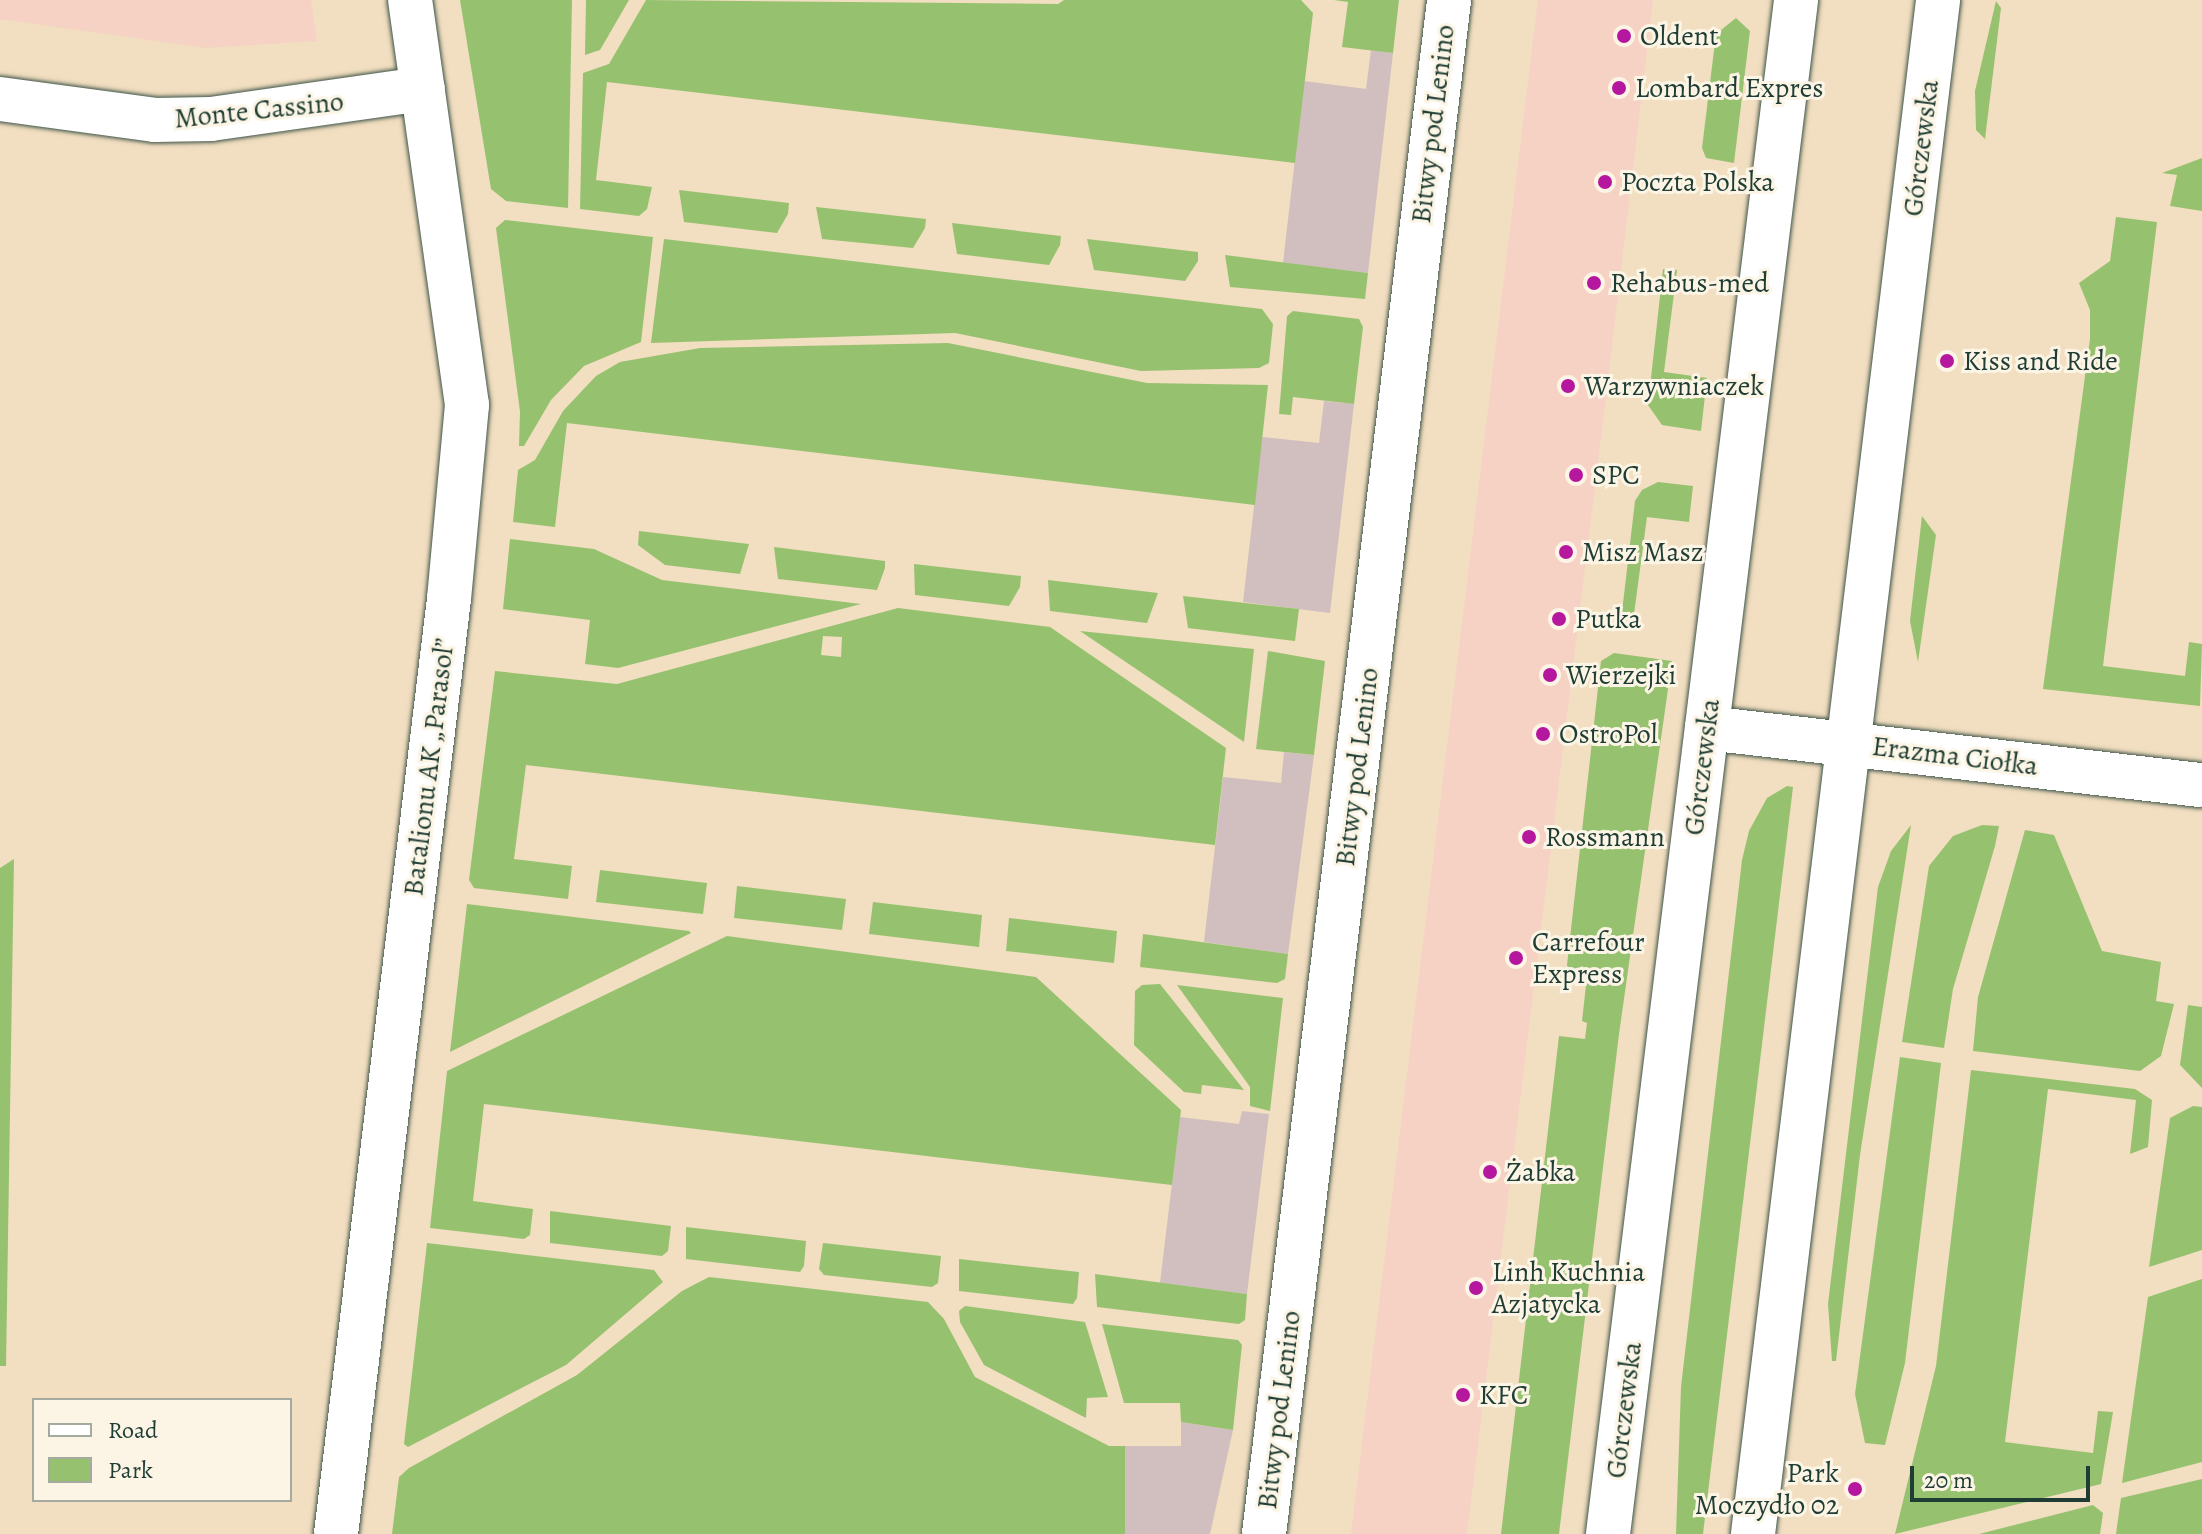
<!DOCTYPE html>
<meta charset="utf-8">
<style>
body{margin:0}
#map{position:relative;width:2202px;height:1534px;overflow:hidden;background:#f2dec0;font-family:Alegreya,serif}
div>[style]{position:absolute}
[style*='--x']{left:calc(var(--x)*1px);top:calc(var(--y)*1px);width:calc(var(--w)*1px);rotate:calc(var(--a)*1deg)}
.built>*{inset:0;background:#f6d2c5}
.industrial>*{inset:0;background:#d1bfbf}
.green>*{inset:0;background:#96c270}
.roads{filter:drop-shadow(0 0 2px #3f5549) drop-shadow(0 0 2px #3f5549)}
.street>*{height:44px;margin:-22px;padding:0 22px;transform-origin:22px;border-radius:22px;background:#fff}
.secondary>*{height:44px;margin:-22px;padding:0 22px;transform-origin:22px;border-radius:22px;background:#fff}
.dots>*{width:22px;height:22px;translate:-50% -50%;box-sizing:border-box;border:4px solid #fcf5e5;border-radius:50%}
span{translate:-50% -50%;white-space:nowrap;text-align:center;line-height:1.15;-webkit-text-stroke:6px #fcf5e5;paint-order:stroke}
.poi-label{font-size:28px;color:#1f3d34}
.left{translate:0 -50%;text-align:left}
.right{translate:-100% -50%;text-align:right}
.street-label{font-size:28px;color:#1f3d34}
.legend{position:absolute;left:32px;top:1398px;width:260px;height:104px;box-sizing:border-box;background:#fcf5e5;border:2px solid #a4ab9e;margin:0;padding:10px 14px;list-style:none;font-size:24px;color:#1f3d34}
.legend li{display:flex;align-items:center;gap:16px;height:40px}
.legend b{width:40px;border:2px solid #a4ab9e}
.scale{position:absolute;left:1910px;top:1466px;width:180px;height:36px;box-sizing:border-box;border:4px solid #1f3d34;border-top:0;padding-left:10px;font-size:24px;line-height:28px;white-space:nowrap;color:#1f3d34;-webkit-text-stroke:6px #fcf5e5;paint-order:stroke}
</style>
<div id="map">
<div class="built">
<div style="clip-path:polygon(0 0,311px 0,317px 41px,205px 48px,0 19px)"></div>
<div style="clip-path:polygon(1538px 0,1653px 0,1605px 404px,1467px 1534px,1351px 1534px)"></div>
</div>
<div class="industrial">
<div style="clip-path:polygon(1371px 50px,1393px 53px,1368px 273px,1283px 263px,1304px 81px,1366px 89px)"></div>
<div style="clip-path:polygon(1324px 401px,1354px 404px,1330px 613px,1243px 602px,1262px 437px,1319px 443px)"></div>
<div style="clip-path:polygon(1284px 752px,1314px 755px,1288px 954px,1204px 942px,1223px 777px,1281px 783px)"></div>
<div style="clip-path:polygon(1242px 1111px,1269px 1114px,1247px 1294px,1160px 1283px,1180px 1117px,1239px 1124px)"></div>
<div style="clip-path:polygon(1181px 1422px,1233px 1430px,1210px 1534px,1125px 1534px,1125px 1446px,1181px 1446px)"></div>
</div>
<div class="green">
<div style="clip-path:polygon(460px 0,572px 0,568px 208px,506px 201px,491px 189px)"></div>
<div style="clip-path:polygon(586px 0,629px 0,600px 50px,585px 55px)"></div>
<div style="clip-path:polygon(646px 0,1058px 4px,1064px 0,1301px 0,1313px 13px,1295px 163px,607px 82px,596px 180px,652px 187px,647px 209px,639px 216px,580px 209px,583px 73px,609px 64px)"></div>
<div style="clip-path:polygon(1334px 0,1399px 0,1393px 53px,1342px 47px,1348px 2px)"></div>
<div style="clip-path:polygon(1996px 1px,2001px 8px,1985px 139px,1976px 130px,1975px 91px)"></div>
<div style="clip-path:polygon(1736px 18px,1750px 31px,1734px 163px,1706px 158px,1702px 148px,1716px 34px)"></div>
<div style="clip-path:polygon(2202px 158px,2202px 211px,2170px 206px,2177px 175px,2162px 173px)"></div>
<div style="clip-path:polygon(679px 190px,789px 203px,788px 214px,777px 233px,684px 222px)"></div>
<div style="clip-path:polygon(816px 207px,926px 219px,925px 228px,913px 248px,822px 239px)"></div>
<div style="clip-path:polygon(2116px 217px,2157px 222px,2103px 666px,2185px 676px,2189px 642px,2202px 644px,2200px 706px,2043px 689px,2090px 339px,2090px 310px,2079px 283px,2110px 261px)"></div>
<div style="clip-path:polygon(505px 220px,653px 237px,641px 342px,584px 366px,551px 400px,524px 446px,519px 446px,520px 412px,496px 228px)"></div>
<div style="clip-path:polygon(952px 223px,1061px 236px,1060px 245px,1049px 265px,957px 254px)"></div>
<div style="clip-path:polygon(664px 239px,1262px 309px,1273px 324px,1269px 363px,1259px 368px,1141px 371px,955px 333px,651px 343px)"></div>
<div style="clip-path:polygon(1087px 239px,1198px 252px,1198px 261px,1185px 281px,1094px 270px)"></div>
<div style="clip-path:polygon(1225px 255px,1368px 273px,1365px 299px,1230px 287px)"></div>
<div style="clip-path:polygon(1663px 269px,1677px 270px,1664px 372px,1707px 378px,1701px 431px,1662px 425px,1648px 405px)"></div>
<div style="clip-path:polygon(1293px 311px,1359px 319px,1363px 327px,1354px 404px,1293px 397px,1291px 415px,1279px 414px,1287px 316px)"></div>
<div style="clip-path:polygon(948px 343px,1147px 383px,1268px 385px,1255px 505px,567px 423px,555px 527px,513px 522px,518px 470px,535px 460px,563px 411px,596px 376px,620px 362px,700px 348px)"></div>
<div style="clip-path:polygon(1658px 482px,1693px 486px,1689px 522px,1647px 517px,1634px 614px,1622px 612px,1635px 501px,1642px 490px)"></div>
<div style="clip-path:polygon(1922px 516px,1936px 535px,1918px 662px,1910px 621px)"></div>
<div style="clip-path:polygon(639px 531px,749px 544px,740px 574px,665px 565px,638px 545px)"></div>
<div style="clip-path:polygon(510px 539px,594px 549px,662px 580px,861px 604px,618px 668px,585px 664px,590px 620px,503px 609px)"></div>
<div style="clip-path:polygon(774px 547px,885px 561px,885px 568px,877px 590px,778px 579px)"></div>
<div style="clip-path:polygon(914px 564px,1021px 576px,1020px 587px,1009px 606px,915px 595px)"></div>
<div style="clip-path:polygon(1048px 580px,1158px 593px,1147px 623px,1050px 611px)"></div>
<div style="clip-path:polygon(1183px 596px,1299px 609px,1295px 641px,1188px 628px)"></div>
<div style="clip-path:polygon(evenodd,898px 608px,1050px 627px,1226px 748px,1215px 845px,526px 765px,514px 859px,572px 866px,568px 899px,474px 888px,469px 880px,495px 671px,617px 684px,898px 608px,823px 636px,842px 637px,841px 657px,821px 655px,823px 636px)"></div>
<div style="clip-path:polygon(1080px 631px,1254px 649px,1244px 742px)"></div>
<div style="clip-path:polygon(1268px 651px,1325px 661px,1314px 755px,1256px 749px)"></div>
<div style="clip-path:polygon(1614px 653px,1672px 661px,1619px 1034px,1559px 1534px,1501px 1534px,1559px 1036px,1585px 1039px,1587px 1023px,1582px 1021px,1587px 976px,1566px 974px,1601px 661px)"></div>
<div style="clip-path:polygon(1787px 786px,1793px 787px,1703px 1534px,1676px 1534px,1681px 1387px,1742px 860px,1749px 831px,1767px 798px)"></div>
<div style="clip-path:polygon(1911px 825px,1860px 1155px,1836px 1361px,1832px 1361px,1828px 1304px,1878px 887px,1891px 851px)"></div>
<div style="clip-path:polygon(1982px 825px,1999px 826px,1995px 846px,1953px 989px,1944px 1048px,1902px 1042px,1929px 866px,1953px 836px)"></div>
<div style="clip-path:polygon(2025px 830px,2054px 835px,2102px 951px,2161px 962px,2156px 1001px,2174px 1004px,2161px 1056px,2140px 1071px,1973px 1051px,1978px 997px)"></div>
<div style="clip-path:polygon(14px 859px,6px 1366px,0 1366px,0 868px)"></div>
<div style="clip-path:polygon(600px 870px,707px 883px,703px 914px,596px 902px)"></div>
<div style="clip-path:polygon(737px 886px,846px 899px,842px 930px,734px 918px)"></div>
<div style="clip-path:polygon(873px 902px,982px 915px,979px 947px,869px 934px)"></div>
<div style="clip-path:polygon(467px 904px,689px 931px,691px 933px,450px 1052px)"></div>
<div style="clip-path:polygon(1009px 918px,1117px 931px,1114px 963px,1006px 951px)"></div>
<div style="clip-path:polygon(1143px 934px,1288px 954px,1285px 979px,1277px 983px,1140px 967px)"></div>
<div style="clip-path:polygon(727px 936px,1036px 977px,1181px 1110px,1172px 1185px,484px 1104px,473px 1201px,533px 1209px,530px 1235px,524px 1239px,430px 1228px,447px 1071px)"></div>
<div style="clip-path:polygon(1160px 984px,1244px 1090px,1202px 1085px,1201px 1094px,1184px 1092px,1134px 1045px,1135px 991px,1142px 985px)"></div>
<div style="clip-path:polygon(1177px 985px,1283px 998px,1270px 1111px,1250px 1106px,1250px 1087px)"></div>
<div style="clip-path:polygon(2188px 1005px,2202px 1007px,2202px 1088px,2180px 1065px)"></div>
<div style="clip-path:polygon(1900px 1057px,1941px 1063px,1905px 1363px,1885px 1445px,1865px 1443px,1855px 1394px)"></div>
<div style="clip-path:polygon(1971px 1070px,2135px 1089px,2152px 1100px,2148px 1147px,2130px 1154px,2136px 1100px,2048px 1089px,2005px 1442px,2093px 1453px,2098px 1411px,2113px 1412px,2101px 1484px,1895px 1534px,1936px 1366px)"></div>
<div style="clip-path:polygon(2193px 1106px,2202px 1107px,2202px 1250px,2149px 1267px,2170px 1118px)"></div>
<div style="clip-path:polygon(550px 1211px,671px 1226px,668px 1251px,662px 1256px,550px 1243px)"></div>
<div style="clip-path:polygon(686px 1227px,806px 1241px,804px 1266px,800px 1272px,686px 1259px)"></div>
<div style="clip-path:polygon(427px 1243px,654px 1270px,663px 1282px,566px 1365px,408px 1447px,404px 1444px)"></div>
<div style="clip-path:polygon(823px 1243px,941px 1256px,938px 1283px,932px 1287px,824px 1275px,819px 1269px)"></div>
<div style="clip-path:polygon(959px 1259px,1079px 1272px,1077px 1298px,1073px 1304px,959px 1291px)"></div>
<div style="clip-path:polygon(1095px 1274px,1247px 1294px,1245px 1320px,1239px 1324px,1097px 1307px)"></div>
<div style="clip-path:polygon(709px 1277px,928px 1302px,944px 1319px,975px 1377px,1109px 1446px,1125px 1446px,1125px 1534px,392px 1534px,399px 1477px,409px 1468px,577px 1375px,682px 1291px)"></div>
<div style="clip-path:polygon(2202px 1279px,2202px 1462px,2122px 1483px,2148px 1297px)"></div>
<div style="clip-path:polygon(965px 1306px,1085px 1322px,1108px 1397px,1087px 1398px,1086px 1418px,984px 1365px,960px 1322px,959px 1311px)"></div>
<div style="clip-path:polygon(1102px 1324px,1238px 1340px,1242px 1345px,1233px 1430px,1181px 1422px,1180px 1403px,1124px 1403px)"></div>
<div style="clip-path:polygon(2202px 1479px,2202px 1534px,2116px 1534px,2121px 1498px)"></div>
<div style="clip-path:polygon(2093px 1505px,2103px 1513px,2100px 1534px,1979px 1534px)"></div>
</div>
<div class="roads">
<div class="street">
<div style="--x:0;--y:99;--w:156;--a:7.7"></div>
<div style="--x:155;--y:120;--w:56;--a:-1"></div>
<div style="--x:211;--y:119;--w:214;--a:-8.1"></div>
<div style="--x:1707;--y:728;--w:498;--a:6.6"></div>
<div style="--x:336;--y:1534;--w:942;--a:-83.11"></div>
<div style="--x:449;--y:599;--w:195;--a:-84.7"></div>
<div style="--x:467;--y:405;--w:409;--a:-98"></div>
<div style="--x:1264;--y:1534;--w:1545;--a:-83.12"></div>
</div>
<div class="secondary">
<div style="--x:1608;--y:1534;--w:1545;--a:-83.01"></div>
<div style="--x:1753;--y:1534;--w:1545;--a:-83.12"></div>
</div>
</div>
<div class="dots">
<div style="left:1624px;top:36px;background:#b5179e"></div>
<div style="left:1619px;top:88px;background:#b5179e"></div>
<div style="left:1605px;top:182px;background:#b5179e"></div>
<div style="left:1594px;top:283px;background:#b5179e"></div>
<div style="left:1947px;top:361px;background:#b5179e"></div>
<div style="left:1568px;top:386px;background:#b5179e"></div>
<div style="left:1576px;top:475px;background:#b5179e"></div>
<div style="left:1566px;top:552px;background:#b5179e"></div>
<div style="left:1559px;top:619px;background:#b5179e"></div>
<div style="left:1550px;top:675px;background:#b5179e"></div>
<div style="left:1543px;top:734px;background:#b5179e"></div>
<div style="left:1529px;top:837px;background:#b5179e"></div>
<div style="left:1516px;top:958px;background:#b5179e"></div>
<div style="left:1490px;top:1172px;background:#b5179e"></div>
<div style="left:1476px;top:1288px;background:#b5179e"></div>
<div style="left:1463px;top:1395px;background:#b5179e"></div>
<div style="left:1855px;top:1489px;background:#b5179e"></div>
</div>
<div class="poi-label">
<span class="left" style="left:1640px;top:36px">Oldent</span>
<span class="left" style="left:1635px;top:88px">Lombard Expres</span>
<span class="left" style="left:1621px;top:182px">Poczta Polska</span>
<span class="left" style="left:1610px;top:283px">Rehabus-med</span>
<span class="left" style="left:1963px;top:361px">Kiss and Ride</span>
<span class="left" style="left:1584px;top:386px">Warzywniaczek</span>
<span class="left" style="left:1592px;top:475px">SPC</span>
<span class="left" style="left:1582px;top:552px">Misz Masz</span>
<span class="left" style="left:1575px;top:619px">Putka</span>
<span class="left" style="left:1566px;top:675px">Wierzejki</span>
<span class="left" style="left:1559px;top:734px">OstroPol</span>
<span class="left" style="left:1545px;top:837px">Rossmann</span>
<span class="left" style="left:1532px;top:958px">Carrefour<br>Express</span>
<span class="left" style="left:1506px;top:1172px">Żabka</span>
<span class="left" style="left:1492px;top:1288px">Linh Kuchnia<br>Azjatycka</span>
<span class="left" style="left:1479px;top:1395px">KFC</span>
<span class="right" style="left:1839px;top:1489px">Park<br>Moczydło 02</span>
</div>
<div class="street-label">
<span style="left:259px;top:110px;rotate:-6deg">Monte Cassino</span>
<span style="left:1433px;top:124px;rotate:-83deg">Bitwy pod Lenino</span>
<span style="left:1921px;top:148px;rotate:-83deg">Górczewska</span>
<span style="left:1955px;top:756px;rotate:7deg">Erazma Ciołka</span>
<span style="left:429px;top:767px;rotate:-83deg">Batalionu AK „Parasol”</span>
<span style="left:1357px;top:767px;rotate:-83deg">Bitwy pod Lenino</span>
<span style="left:1702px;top:767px;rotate:-83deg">Górczewska</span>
<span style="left:1279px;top:1410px;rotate:-83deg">Bitwy pod Lenino</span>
<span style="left:1624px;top:1410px;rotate:-83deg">Górczewska</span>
</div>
<ul class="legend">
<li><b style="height:10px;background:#fff"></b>Road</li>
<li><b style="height:22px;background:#96c270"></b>Park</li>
</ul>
<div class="scale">20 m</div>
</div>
